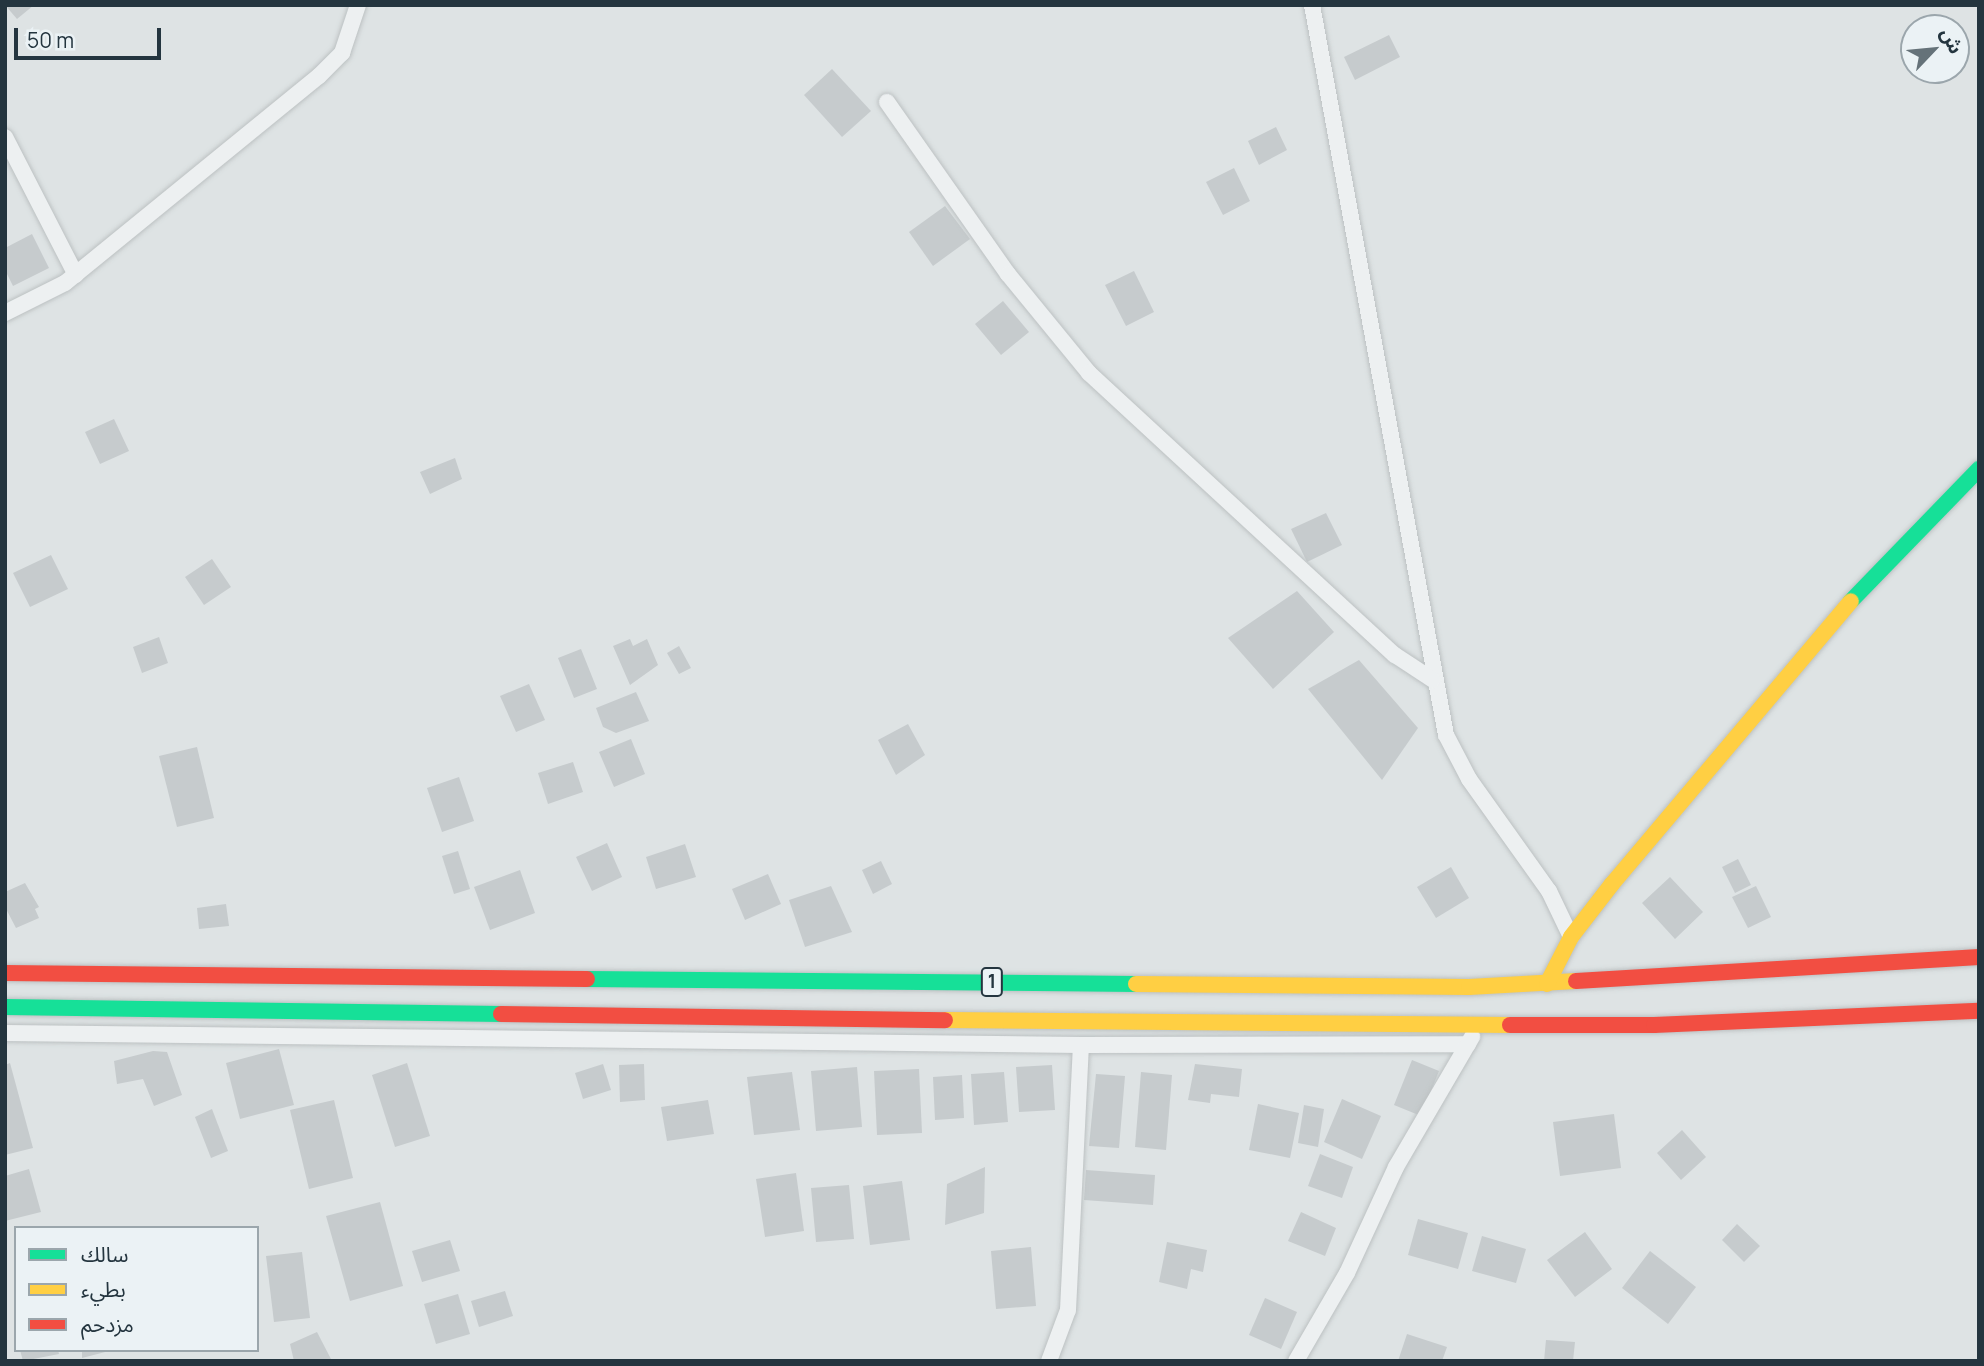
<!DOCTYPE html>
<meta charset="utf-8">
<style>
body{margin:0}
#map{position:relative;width:1984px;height:1366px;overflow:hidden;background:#dee3e4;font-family:Manrope,"Noto Sans Arabic",sans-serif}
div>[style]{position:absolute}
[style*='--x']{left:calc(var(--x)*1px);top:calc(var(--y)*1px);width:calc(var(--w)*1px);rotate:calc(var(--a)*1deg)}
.building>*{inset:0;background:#c6cbcd}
.roads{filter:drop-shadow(0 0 2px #bcc1c2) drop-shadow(0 0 2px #bcc1c2)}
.street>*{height:16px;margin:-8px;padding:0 8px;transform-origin:8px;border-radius:8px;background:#edf0f1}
.fast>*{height:16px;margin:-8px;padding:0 8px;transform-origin:8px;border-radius:8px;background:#16e098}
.slow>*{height:16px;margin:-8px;padding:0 8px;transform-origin:8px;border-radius:8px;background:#ffcf43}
.jam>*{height:16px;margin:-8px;padding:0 8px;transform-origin:8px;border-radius:8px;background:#f24e42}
span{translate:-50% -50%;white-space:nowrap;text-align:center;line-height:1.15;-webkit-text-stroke:7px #ebf2f5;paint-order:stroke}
.shield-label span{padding:2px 5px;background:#ebf2f5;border:2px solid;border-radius:5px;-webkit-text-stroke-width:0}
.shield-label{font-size:19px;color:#24353f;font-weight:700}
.frame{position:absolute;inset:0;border:7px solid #24353f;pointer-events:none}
.legend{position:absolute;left:14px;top:1226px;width:245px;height:126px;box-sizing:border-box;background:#ebf2f5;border:2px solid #9ba6ac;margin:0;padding:9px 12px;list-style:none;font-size:21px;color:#24353f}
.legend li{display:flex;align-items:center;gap:14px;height:35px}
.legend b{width:35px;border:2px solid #9ba6ac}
.north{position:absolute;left:1900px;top:14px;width:70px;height:70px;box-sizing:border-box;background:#ebf2f5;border:2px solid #9ba6ac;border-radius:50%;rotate:64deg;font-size:19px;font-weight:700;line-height:28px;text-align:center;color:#24353f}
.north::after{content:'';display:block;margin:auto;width:24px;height:32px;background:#657279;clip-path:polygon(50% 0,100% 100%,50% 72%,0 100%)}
.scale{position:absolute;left:14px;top:28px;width:147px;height:32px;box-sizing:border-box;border:4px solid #24353f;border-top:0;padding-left:9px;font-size:21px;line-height:24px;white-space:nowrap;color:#24353f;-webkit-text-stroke:5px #ebf2f5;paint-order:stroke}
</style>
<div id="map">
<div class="building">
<div style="clip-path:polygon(5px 5px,34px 5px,17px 19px)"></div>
<div style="clip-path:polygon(1389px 35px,1400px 57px,1355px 80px,1344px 57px)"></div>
<div style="clip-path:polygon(832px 69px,871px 111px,842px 137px,804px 95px)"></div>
<div style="clip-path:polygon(1276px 127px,1287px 150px,1259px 165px,1248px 141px)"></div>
<div style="clip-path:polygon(1234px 168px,1250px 201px,1223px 215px,1206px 182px)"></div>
<div style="clip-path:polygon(945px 206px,970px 239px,933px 266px,909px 232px)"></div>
<div style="clip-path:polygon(32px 234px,49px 268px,13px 286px,5px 270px,5px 248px)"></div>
<div style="clip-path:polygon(1134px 271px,1154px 312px,1126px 326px,1105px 285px)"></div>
<div style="clip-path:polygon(1003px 301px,1029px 332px,1001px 355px,975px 324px)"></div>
<div style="clip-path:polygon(114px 419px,129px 451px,100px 464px,85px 432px)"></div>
<div style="clip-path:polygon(455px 458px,462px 479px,430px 494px,420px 472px)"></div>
<div style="clip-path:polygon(1326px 513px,1342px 545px,1307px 562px,1291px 529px)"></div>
<div style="clip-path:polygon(51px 555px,68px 589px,30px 607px,13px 573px)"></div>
<div style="clip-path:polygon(212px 559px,231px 587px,204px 605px,185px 577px)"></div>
<div style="clip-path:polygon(1297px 591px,1334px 632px,1273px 689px,1228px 638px)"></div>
<div style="clip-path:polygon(159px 637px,168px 663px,142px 673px,133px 647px)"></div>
<div style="clip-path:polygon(630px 639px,633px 646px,647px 639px,658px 665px,630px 685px,613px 646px)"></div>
<div style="clip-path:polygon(679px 646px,691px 668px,679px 674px,667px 653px)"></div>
<div style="clip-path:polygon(581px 649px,597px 689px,574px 698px,558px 658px)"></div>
<div style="clip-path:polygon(1359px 660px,1418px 728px,1382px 780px,1308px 689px)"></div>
<div style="clip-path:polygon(529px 684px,545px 720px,516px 732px,500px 696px)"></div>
<div style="clip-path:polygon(636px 692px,649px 721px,616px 733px,603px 727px,596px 708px)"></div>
<div style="clip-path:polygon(908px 724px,925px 755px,896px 775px,878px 740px)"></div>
<div style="clip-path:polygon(631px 739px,645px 774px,614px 787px,599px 752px)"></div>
<div style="clip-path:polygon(197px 747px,214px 818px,177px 827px,159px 756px)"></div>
<div style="clip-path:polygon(573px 762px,583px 792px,548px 804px,538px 773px)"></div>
<div style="clip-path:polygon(459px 777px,474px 821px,442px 832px,427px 788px)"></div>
<div style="clip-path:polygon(607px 843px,622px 877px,592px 891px,576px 857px)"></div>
<div style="clip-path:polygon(685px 844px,696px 877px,656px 889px,646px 857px)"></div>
<div style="clip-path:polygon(458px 851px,470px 889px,454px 894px,442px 856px)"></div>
<div style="clip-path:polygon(1738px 859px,1751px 885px,1735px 893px,1722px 867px)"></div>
<div style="clip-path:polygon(881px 861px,892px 884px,873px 894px,862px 870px)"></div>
<div style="clip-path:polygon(1451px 867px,1469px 898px,1436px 918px,1417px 887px)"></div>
<div style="clip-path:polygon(520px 870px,535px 913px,490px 930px,474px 887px)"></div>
<div style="clip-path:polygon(768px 874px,781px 904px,745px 920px,732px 889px)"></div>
<div style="clip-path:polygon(1670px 877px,1703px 912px,1675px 939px,1642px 903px)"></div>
<div style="clip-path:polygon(25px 883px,39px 907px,35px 909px,39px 918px,16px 928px,5px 907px,5px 892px)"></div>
<div style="clip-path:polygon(831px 886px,852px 932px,805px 947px,789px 900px)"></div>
<div style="clip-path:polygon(1756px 886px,1771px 917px,1748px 928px,1732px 897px)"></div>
<div style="clip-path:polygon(226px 904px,229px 926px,199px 929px,197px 908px)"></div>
<div style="clip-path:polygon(279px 1049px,294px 1105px,240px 1119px,226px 1063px)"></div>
<div style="clip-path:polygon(153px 1051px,167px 1052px,182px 1095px,154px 1106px,143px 1079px,117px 1084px,114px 1061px)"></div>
<div style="clip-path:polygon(1412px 1060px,1439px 1071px,1421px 1116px,1394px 1105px)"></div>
<div style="clip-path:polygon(10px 1063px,33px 1148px,5px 1155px,5px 1065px)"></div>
<div style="clip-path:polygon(407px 1063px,430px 1136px,395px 1147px,372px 1075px)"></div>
<div style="clip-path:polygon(603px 1064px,611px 1090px,583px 1099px,575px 1073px)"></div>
<div style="clip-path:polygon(644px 1064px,645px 1100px,620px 1102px,619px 1065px)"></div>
<div style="clip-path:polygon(1195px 1064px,1242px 1069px,1239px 1097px,1211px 1094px,1210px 1103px,1188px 1100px)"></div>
<div style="clip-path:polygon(1052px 1065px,1055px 1110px,1019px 1112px,1016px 1067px)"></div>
<div style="clip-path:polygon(857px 1067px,862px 1127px,816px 1131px,811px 1071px)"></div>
<div style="clip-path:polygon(919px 1069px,922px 1133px,877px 1135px,874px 1071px)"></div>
<div style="clip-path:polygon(792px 1072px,800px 1130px,754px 1135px,747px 1077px)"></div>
<div style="clip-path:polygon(1004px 1072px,1008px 1122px,974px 1125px,971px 1074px)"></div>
<div style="clip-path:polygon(1141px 1072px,1172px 1075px,1166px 1150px,1135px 1147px)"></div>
<div style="clip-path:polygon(1096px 1074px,1125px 1076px,1119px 1148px,1089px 1146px)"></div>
<div style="clip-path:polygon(962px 1075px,964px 1118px,935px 1120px,933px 1077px)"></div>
<div style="clip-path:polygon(1342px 1099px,1381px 1116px,1362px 1159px,1324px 1142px)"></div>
<div style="clip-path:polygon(334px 1100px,353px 1178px,309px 1189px,290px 1110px)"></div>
<div style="clip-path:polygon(708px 1100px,714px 1134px,667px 1141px,661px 1107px)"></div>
<div style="clip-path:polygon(1258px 1104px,1299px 1113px,1290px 1158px,1249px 1150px)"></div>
<div style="clip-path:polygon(1304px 1105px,1324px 1109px,1318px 1147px,1298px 1143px)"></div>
<div style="clip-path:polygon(212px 1109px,228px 1151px,211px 1158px,195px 1117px)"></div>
<div style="clip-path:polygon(1614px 1114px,1621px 1168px,1560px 1176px,1553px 1122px)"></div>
<div style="clip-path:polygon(1682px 1130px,1706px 1157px,1681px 1180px,1657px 1153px)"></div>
<div style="clip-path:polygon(1320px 1154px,1353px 1167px,1342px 1198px,1308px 1186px)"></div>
<div style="clip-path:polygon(985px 1167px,984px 1213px,945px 1225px,947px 1184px)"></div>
<div style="clip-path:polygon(29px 1169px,41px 1212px,5px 1221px,5px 1176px)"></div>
<div style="clip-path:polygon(1086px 1170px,1155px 1175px,1153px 1205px,1084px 1200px)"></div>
<div style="clip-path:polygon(796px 1173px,804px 1231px,765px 1237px,756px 1179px)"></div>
<div style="clip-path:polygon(902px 1181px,910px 1240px,870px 1245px,863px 1186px)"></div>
<div style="clip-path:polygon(849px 1185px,854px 1239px,816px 1242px,811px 1188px)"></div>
<div style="clip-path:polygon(380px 1202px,403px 1286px,350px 1301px,326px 1216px)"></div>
<div style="clip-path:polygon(1301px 1212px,1336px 1228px,1325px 1256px,1288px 1241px)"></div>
<div style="clip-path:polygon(1418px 1219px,1468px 1233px,1458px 1269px,1408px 1255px)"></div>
<div style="clip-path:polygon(1737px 1224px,1760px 1246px,1744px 1262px,1722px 1240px)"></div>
<div style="clip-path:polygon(1585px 1232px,1612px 1269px,1575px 1297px,1547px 1260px)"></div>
<div style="clip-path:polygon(1482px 1236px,1526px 1249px,1516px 1283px,1472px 1271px)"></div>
<div style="clip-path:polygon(450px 1240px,460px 1271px,422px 1282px,412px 1251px)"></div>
<div style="clip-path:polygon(1167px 1242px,1207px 1250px,1203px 1272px,1191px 1269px,1187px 1289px,1159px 1282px)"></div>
<div style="clip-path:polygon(1031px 1247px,1036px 1306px,996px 1309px,991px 1251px)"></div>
<div style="clip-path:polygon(1650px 1251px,1696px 1287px,1668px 1324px,1622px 1288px)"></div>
<div style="clip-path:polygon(302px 1252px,310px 1318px,274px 1322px,266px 1256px)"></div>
<div style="clip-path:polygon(505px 1291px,513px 1316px,479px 1327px,471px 1301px)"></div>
<div style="clip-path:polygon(458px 1294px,470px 1334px,436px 1344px,424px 1304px)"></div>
<div style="clip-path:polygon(1265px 1298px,1297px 1312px,1281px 1349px,1249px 1335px)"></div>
<div style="clip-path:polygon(317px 1332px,332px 1361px,294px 1361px,290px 1344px)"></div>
<div style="clip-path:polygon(1407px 1334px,1447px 1347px,1442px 1361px,1398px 1361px)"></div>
<div style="clip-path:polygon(1546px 1340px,1575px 1342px,1573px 1361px,1544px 1361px)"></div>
<div style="clip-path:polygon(20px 1350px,58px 1350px,59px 1354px,23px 1361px)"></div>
<div style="clip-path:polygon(82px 1350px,109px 1350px,109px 1351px,82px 1358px)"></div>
</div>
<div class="roads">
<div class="street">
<div style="--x:1312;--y:5;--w:742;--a:79.6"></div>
<div style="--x:1446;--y:735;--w:50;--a:62.4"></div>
<div style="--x:1469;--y:779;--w:138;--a:54.5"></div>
<div style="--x:1549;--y:891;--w:51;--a:64.4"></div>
<div style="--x:887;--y:102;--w:210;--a:54.9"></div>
<div style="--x:1008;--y:274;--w:128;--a:50.7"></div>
<div style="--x:1089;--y:373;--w:416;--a:42.7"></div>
<div style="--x:1395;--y:655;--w:45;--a:33.3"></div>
<div style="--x:5;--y:137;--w:155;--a:62.8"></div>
<div style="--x:5;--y:313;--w:67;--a:-26.6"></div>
<div style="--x:65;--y:283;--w:328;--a:-39.2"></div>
<div style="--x:319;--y:76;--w:33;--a:-45"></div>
<div style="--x:342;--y:53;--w:51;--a:-71.6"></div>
<div style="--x:5;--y:1033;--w:1076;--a:0.64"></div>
<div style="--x:1081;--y:1045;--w:387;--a:-0.1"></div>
<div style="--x:1049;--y:1361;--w:54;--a:-69.6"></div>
<div style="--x:1068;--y:1310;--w:265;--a:-87.2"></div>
<div style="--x:1296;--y:1361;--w:102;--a:-59.9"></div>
<div style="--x:1347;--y:1273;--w:117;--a:-65.2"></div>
<div style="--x:1396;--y:1167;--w:151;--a:-59.7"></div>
</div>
<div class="fast">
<div style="--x:1851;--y:601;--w:184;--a:-45.9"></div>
<div style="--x:587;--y:979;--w:549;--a:0.52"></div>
<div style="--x:5;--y:1007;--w:496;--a:0.8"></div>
</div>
<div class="slow">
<div style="--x:1136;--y:984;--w:333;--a:0.5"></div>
<div style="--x:1469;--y:987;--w:107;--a:-3.2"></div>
<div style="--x:1547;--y:984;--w:53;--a:-62.9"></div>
<div style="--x:1571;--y:937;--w:67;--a:-52.3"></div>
<div style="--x:1612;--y:884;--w:370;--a:-49.8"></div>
<div style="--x:945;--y:1020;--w:565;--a:0.51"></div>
</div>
<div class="jam">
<div style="--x:5;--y:973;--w:582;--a:0.59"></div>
<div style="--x:1576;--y:981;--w:404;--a:-3.4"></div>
<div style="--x:501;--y:1014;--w:444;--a:0.8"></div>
<div style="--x:1510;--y:1025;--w:144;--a:0"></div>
<div style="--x:1654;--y:1025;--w:325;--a:-2.5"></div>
</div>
</div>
<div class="shield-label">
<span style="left:992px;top:982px">1</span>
</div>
<div class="frame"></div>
<ul class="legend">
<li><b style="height:9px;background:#16e098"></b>سالك</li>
<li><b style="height:9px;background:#ffcf43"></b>بطيء</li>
<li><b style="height:9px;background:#f24e42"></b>مزدحم</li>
</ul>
<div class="north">ش</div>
<div class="scale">50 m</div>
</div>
